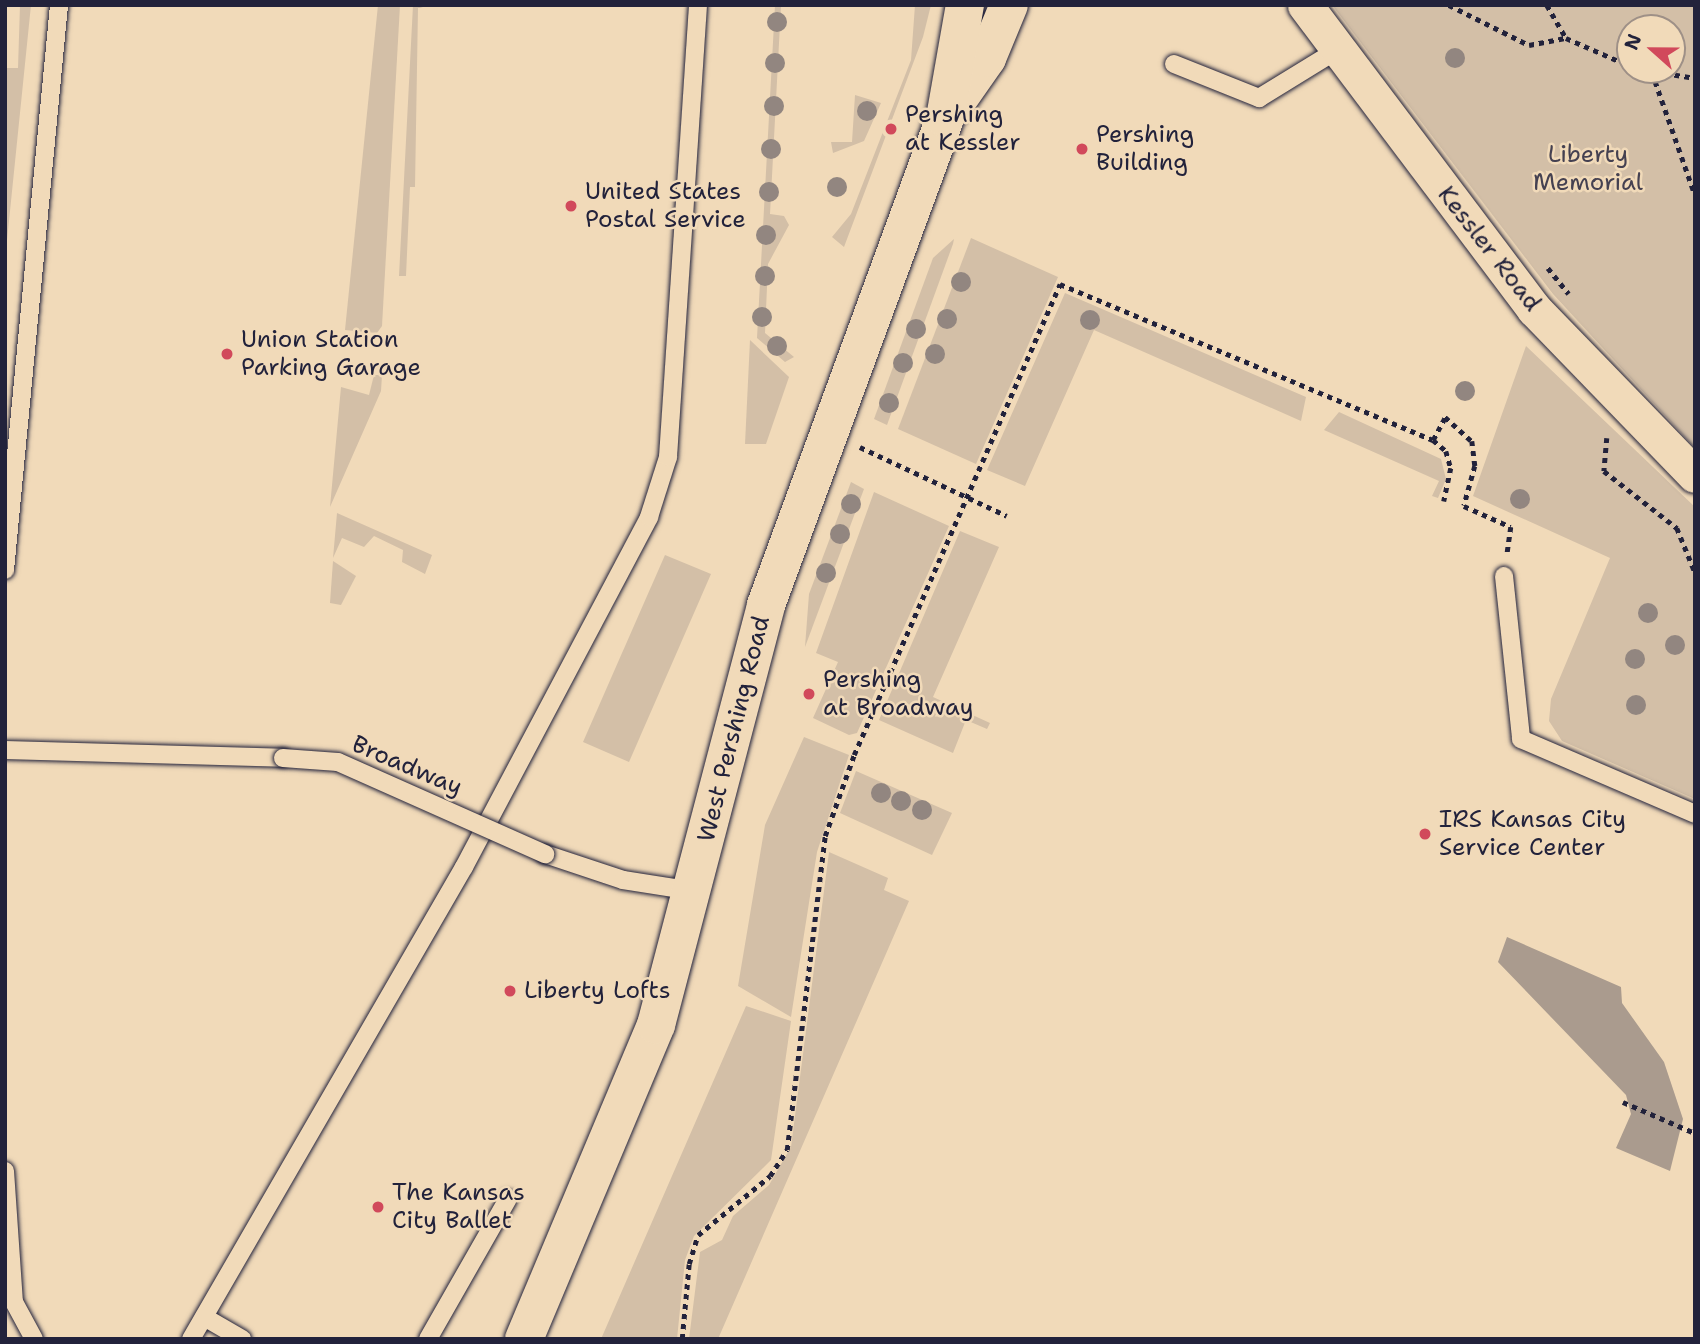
<!DOCTYPE html>
<style>
body{margin:0}
#map{position:relative;width:1700px;height:1344px;overflow:hidden;background:#f1dab9;font-family:"Shantell Sans",sans-serif}
div>[style]{position:absolute}
[style*='--x']{left:calc(var(--x)*1px);top:calc(var(--y)*1px);width:calc(var(--w)*1px);rotate:calc(var(--a)*1deg)}
.green>*{inset:0;background:#d3bfa7}
.water>*{inset:0;background:#aa9b8e}
.path>*{height:4.5px;margin-top:-2.25px;transform-origin:0;background:repeating-linear-gradient(90deg,#22223b 0 5px,transparent 0 10px)}
.roads{filter:drop-shadow(0 0 2px #22223b) drop-shadow(0 0 2px #22223b)}
.service>*{height:18px;margin:-9px;padding:0 9px;transform-origin:9px;border-radius:9px;background:#f1dab9}
.minor>*{height:35px;margin:-17.5px;padding:0 17.5px;transform-origin:17.5px;border-radius:17.5px;background:#f1dab9}
.secondary>*{height:38px;margin:-19px;padding:0 19px;transform-origin:19px;border-radius:19px;background:#f1dab9}
.bridges{filter:drop-shadow(0 0 2px #22223b) drop-shadow(0 0 2px #22223b)}
.service-bridge>*{height:18px;margin:-9px;padding:0 9px;transform-origin:9px;border-radius:9px;background:#f1dab9}
.trees>*{width:20px;height:20px;margin:-10px;border-radius:50%;background:#928680}
.dots>*{width:19px;height:19px;translate:-50% -50%;box-sizing:border-box;border:4px solid #f1dab9;border-radius:50%}
span{translate:-50% -50%;white-space:nowrap;text-align:center;line-height:1.15;-webkit-text-stroke:5px #f1dab9;paint-order:stroke}
.poi-label{font-size:24px;color:#22223b}
.left{translate:0 -50%;text-align:left}
.park-label{font-size:24px;color:#454151}
.street-label{font-size:24px;color:#22223b}
.frame{position:absolute;inset:0;border:7px solid #22223b;pointer-events:none}
.north{position:absolute;left:1616px;top:14px;width:70px;height:70px;box-sizing:border-box;background:#f1dab9;border:2px solid #9e9087;border-radius:50%;rotate:291deg;font-size:19px;font-weight:700;line-height:28px;text-align:center;color:#22223b}
.north::after{content:'';display:block;margin:auto;width:24px;height:32px;background:#d1495b;clip-path:polygon(50% 0,100% 100%,50% 72%,0 100%)}
</style>
<div id="map">
<div class="green">
<div style="clip-path:polygon(20px 5px,31px 5px,5px 260px,5px 68px,18px 68px)"></div>
<div style="clip-path:polygon(378px 5px,400px 5px,382px 326px,377px 333px,345px 330px)"></div>
<div style="clip-path:polygon(413px 5px,423px 8px,418px 8px,415px 187px,410px 187px,406px 276px,399px 276px)"></div>
<div style="clip-path:polygon(775px 5px,781px 5px,770px 214px,784px 216px,789px 225px,768px 264px,765px 333px,794px 357px,785px 362px,757px 338px)"></div>
<div style="clip-path:polygon(915px 5px,931px 5px,923px 37px,844px 247px,832px 237px,851px 214px,911px 60px)"></div>
<div style="clip-path:polygon(evenodd,1332px 5px,1695px 5px,1695px 448px,1553px 294px,1332px 5px,1630px 28px,1672px 28px,1672px 70px,1630px 70px,1630px 28px)"></div>
<div style="clip-path:polygon(855px 95px,881px 103px,864px 141px,833px 153px,831px 142px,852px 142px)"></div>
<div style="clip-path:polygon(971px 238px,1058px 277px,976px 464px,898px 429px)"></div>
<div style="clip-path:polygon(954px 239px,953px 244px,887px 425px,874px 419px,933px 258px)"></div>
<div style="clip-path:polygon(1065px 293px,1306px 397px,1301px 421px,1094px 330px,1025px 486px,987px 470px)"></div>
<div style="clip-path:polygon(750px 340px,789px 377px,766px 444px,745px 444px)"></div>
<div style="clip-path:polygon(1526px 346px,1695px 507px,1695px 799px,1562px 741px,1549px 721px,1551px 699px,1610px 558px,1473px 496px)"></div>
<div style="clip-path:polygon(374px 375px,382px 375px,381px 391px,330px 507px,341px 387px,369px 395px)"></div>
<div style="clip-path:polygon(1339px 412px,1441px 459px,1446px 479px,1438px 498px,1432px 496px,1439px 481px,1324px 430px)"></div>
<div style="clip-path:polygon(851px 482px,864px 489px,805px 647px,809px 594px)"></div>
<div style="clip-path:polygon(874px 492px,949px 526px,857px 733px,849px 735px,813px 718px,838px 662px,816px 653px)"></div>
<div style="clip-path:polygon(337px 513px,432px 555px,425px 574px,402px 562px,403px 550px,374px 536px,364px 547px,342px 538px,333px 558px)"></div>
<div style="clip-path:polygon(960px 531px,999px 547px,933px 697px,990px 723px,987px 729px,966px 720px,953px 753px,879px 720px)"></div>
<div style="clip-path:polygon(665px 555px,711px 574px,629px 762px,583px 742px)"></div>
<div style="clip-path:polygon(333px 561px,356px 576px,341px 605px,330px 603px)"></div>
<div style="clip-path:polygon(804px 737px,849px 755px,817px 852px,791px 1017px,738px 986px,765px 825px)"></div>
<div style="clip-path:polygon(856px 771px,952px 813px,932px 855px,840px 813px)"></div>
<div style="clip-path:polygon(829px 852px,888px 878px,884px 890px,909px 901px,718px 1339px,689px 1339px,700px 1252px,722px 1240px,733px 1216px,769px 1185px,791px 1147px)"></div>
<div style="clip-path:polygon(746px 1006px,791px 1021px,771px 1160px,694px 1236px,685px 1260px,677px 1339px,601px 1339px)"></div>
</div>
<div class="water">
<div style="clip-path:polygon(1507px 937px,1621px 987px,1622px 1003px,1664px 1062px,1683px 1119px,1670px 1171px,1616px 1148px,1631px 1114px,1626px 1095px,1498px 962px)"></div>
</div>
<div class="path">
<div style="--x:1449;--y:5;--w:89;--a:26.6"></div>
<div style="--x:1529;--y:45;--w:38;--a:-11"></div>
<div style="--x:1547;--y:5;--w:38;--a:60"></div>
<div style="--x:1566;--y:38;--w:70;--a:23.6"></div>
<div style="--x:1645;--y:70;--w:51;--a:9.1"></div>
<div style="--x:1652;--y:72;--w:130;--a:70.7"></div>
<div style="--x:1548;--y:268;--w:33;--a:51"></div>
<div style="--x:1607;--y:438;--w:33;--a:95"></div>
<div style="--x:1604;--y:471;--w:93;--a:38"></div>
<div style="--x:1677;--y:528;--w:48;--a:67.8"></div>
<div style="--x:1433;--y:440;--w:26;--a:-62"></div>
<div style="--x:1445;--y:417;--w:36;--a:42"></div>
<div style="--x:1472;--y:441;--w:25;--a:83"></div>
<div style="--x:1475;--y:466;--w:41;--a:105.4"></div>
<div style="--x:1464;--y:506;--w:51;--a:24.1"></div>
<div style="--x:1511;--y:527;--w:27;--a:98"></div>
<div style="--x:860;--y:447;--w:162;--a:25.1"></div>
<div style="--x:1623;--y:1102;--w:78;--a:23.3"></div>
<div style="--x:682;--y:1339;--w:75;--a:-84.7"></div>
<div style="--x:689;--y:1264;--w:30;--a:-73"></div>
<div style="--x:698;--y:1235;--w:93;--a:-39.3"></div>
<div style="--x:770;--y:1176;--w:31;--a:-57"></div>
<div style="--x:787;--y:1150;--w:316;--a:-83.1"></div>
<div style="--x:825;--y:836;--w:86;--a:-70.3"></div>
<div style="--x:854;--y:755;--w:514;--a:-66.38"></div>
<div style="--x:1060;--y:284;--w:404;--a:22.7"></div>
<div style="--x:1433;--y:440;--w:17;--a:40"></div>
<div style="--x:1446;--y:451;--w:18;--a:74"></div>
<div style="--x:1451;--y:468;--w:34;--a:102"></div>
</div>
<div class="roads">
<div class="service">
<div style="--x:1174;--y:64;--w:92;--a:21.8"></div>
<div style="--x:1259;--y:98;--w:92;--a:-31.6"></div>
<div style="--x:5;--y:570;--w:568;--a:-84.54"></div>
<div style="--x:1504;--y:576;--w:164;--a:84"></div>
<div style="--x:1521;--y:739;--w:189;--a:23.3"></div>
<div style="--x:5;--y:750;--w:278;--a:1.6"></div>
<div style="--x:545;--y:854;--w:82;--a:18.4"></div>
<div style="--x:623;--y:880;--w:71;--a:8.9"></div>
<div style="--x:5;--y:1171;--w:131;--a:86.1"></div>
<div style="--x:14;--y:1302;--w:42;--a:61.6"></div>
<div style="--x:204;--y:1317;--w:44;--a:30.1"></div>
<div style="--x:191;--y:1339;--w:545;--a:-59.96"></div>
<div style="--x:464;--y:867;--w:396;--a:-62.1"></div>
<div style="--x:649;--y:517;--w:63;--a:-72.4"></div>
<div style="--x:668;--y:457;--w:453;--a:-86.2"></div>
<div style="--x:428;--y:1339;--w:161;--a:-60.3"></div>
</div>
<div class="minor">
<div style="--x:1305;--y:5;--w:381;--a:53"></div>
<div style="--x:1534;--y:309;--w:231;--a:45.9"></div>
</div>
<div class="secondary">
<div style="--x:952;--y:108;--w:61;--a:-55"></div>
<div style="--x:987;--y:58;--w:57;--a:-67.5"></div>
<div style="--x:524;--y:1339;--w:341;--a:-67.2"></div>
<div style="--x:656;--y:1025;--w:434;--a:-75.3"></div>
<div style="--x:766;--y:605;--w:519;--a:-69.82"></div>
<div style="--x:945;--y:118;--w:115;--a:-80"></div>
</div>
</div>
<div class="bridges">
<div class="service-bridge">
<div style="--x:283;--y:758;--w:55;--a:4.2"></div>
<div style="--x:338;--y:762;--w:227;--a:24"></div>
</div>
</div>
<div class="trees">
<div style="left:777px;top:22px"></div>
<div style="left:1455px;top:58px"></div>
<div style="left:775px;top:63px"></div>
<div style="left:774px;top:106px"></div>
<div style="left:867px;top:111px"></div>
<div style="left:771px;top:149px"></div>
<div style="left:837px;top:187px"></div>
<div style="left:769px;top:192px"></div>
<div style="left:766px;top:235px"></div>
<div style="left:765px;top:276px"></div>
<div style="left:961px;top:282px"></div>
<div style="left:762px;top:317px"></div>
<div style="left:947px;top:319px"></div>
<div style="left:1090px;top:320px"></div>
<div style="left:916px;top:329px"></div>
<div style="left:777px;top:346px"></div>
<div style="left:935px;top:354px"></div>
<div style="left:903px;top:363px"></div>
<div style="left:1465px;top:391px"></div>
<div style="left:889px;top:403px"></div>
<div style="left:1520px;top:499px"></div>
<div style="left:851px;top:504px"></div>
<div style="left:840px;top:534px"></div>
<div style="left:826px;top:573px"></div>
<div style="left:1648px;top:613px"></div>
<div style="left:1675px;top:645px"></div>
<div style="left:1635px;top:659px"></div>
<div style="left:1636px;top:705px"></div>
<div style="left:881px;top:793px"></div>
<div style="left:901px;top:801px"></div>
<div style="left:922px;top:810px"></div>
</div>
<div class="dots">
<div style="left:891px;top:129px;background:#d1495b"></div>
<div style="left:1082px;top:149px;background:#d1495b"></div>
<div style="left:571px;top:206px;background:#d1495b"></div>
<div style="left:227px;top:354px;background:#d1495b"></div>
<div style="left:809px;top:694px;background:#d1495b"></div>
<div style="left:1425px;top:834px;background:#d1495b"></div>
<div style="left:510px;top:991px;background:#d1495b"></div>
<div style="left:378px;top:1207px;background:#d1495b"></div>
</div>
<div class="poi-label">
<span class="left" style="left:905px;top:129px">Pershing<br>at Kessler</span>
<span class="left" style="left:1096px;top:149px">Pershing<br>Building</span>
<span class="left" style="left:585px;top:206px">United States<br>Postal Service</span>
<span class="left" style="left:241px;top:354px">Union Station<br>Parking Garage</span>
<span class="left" style="left:823px;top:694px">Pershing<br>at Broadway</span>
<span class="left" style="left:1439px;top:834px">IRS Kansas City<br>Service Center</span>
<span class="left" style="left:524px;top:991px">Liberty Lofts</span>
<span class="left" style="left:392px;top:1207px">The Kansas<br>City Ballet</span>
</div>
<div class="park-label">
<span style="left:1588px;top:169px">Liberty<br>Memorial</span>
</div>
<div class="street-label">
<span style="left:1489px;top:249px;rotate:52deg">Kessler Road</span>
<span style="left:734px;top:729px;rotate:-76deg">West Pershing Road</span>
<span style="left:407px;top:766px;rotate:23deg">Broadway</span>
</div>
<div class="frame"></div>
<div class="north">N</div>
</div>
